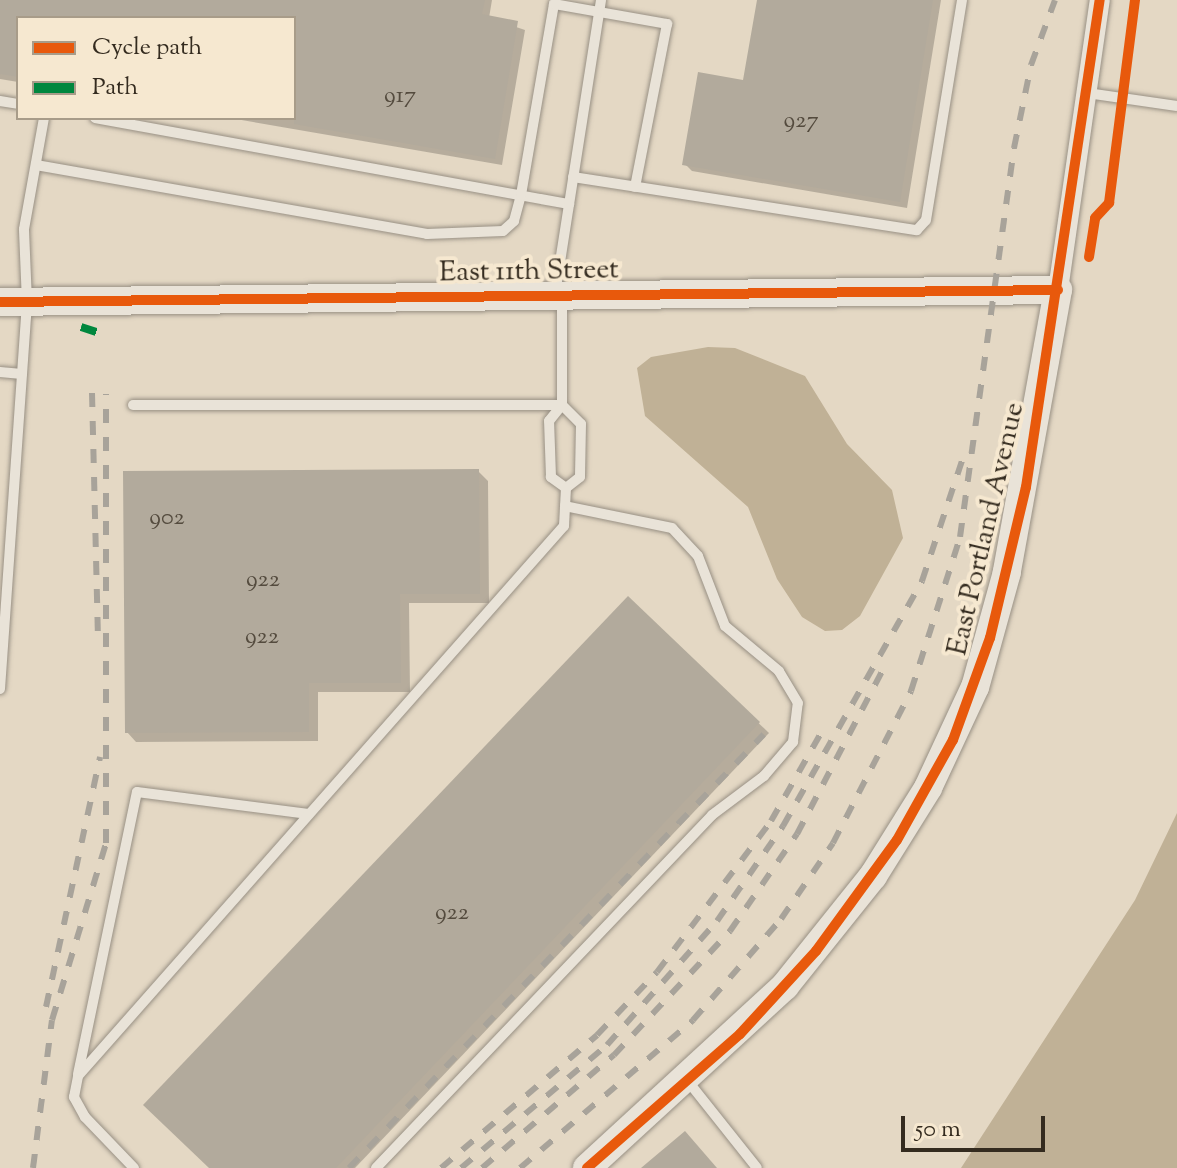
<!DOCTYPE html>
<style>
body{margin:0}
#map{position:relative;width:1177px;height:1168px;overflow:hidden;background:#e4d8c4;font-family:"Sorts Mill Goudy",serif}
div>[style]{position:absolute}
[style*='--x']{left:calc(var(--x)*1px);top:calc(var(--y)*1px);width:calc(var(--w)*1px);rotate:calc(var(--a)*1deg)}
.water>*{inset:0;background:#c0b196}
.shadow>*{inset:0;background:#0003}
.building>*{inset:0;background:#b2aa9c}
.roads{filter:drop-shadow(0 0 2px #989084) drop-shadow(0 0 2px #989084)}
.lane>*{height:10px;margin:-5px;padding:0 5px;transform-origin:5px;border-radius:5px;background:#e9e3d8}
.street>*{height:20px;margin:-10px;padding:0 10px;transform-origin:10px;border-radius:10px;background:#e9e3d8}
.secondary>*{height:28px;margin:-14px;padding:0 14px;transform-origin:14px;border-radius:14px;background:#e9e3d8}
.rail>*{height:6px;margin-top:-3px;transform-origin:0;background:repeating-linear-gradient(90deg,#a8a39a 0 14px,transparent 0 28px)}
.quiet>*{height:8px;margin-top:-4px;transform-origin:0;background:repeating-linear-gradient(90deg,#00873e 0 16px,transparent 0 24px)}
.cycleway>*{height:10px;margin:-5px;padding:0 5px;transform-origin:5px;border-radius:5px;background:#e8590c}
span{translate:-50% -50%;white-space:nowrap;text-align:center;line-height:1.15;-webkit-text-stroke:8px #f6e8d0;paint-order:stroke}
.number-label{font-size:24px;color:#544b3e}
.number-label span{-webkit-text-stroke-width:0}
.street-label{font-size:28px;color:#342b1f}
.legend{position:absolute;left:16px;top:16px;width:280px;height:104px;box-sizing:border-box;background:#f6e8d0;border:2px solid #a89c89;margin:0;padding:10px 14px;list-style:none;font-size:24px;color:#342b1f}
.legend li{display:flex;align-items:center;gap:16px;height:40px}
.legend b{width:40px;border:2px solid #a89c89}
.scale{position:absolute;left:901px;top:1116px;width:144px;height:36px;box-sizing:border-box;border:4px solid #342b1f;border-top:0;padding-left:10px;font-size:24px;line-height:28px;white-space:nowrap;color:#342b1f;-webkit-text-stroke:6px #f6e8d0;paint-order:stroke}
</style>
<div id="map">
<div class="water">
<div style="clip-path:polygon(708px 347px,735px 348px,805px 376px,847px 444px,892px 490px,903px 538px,860px 616px,842px 630px,825px 631px,802px 617px,777px 579px,748px 507px,645px 416px,637px 368px,651px 357px)"></div>
<div style="clip-path:polygon(1177px 813px,1177px 1168px,961px 1168px,1135px 900px)"></div>
</div>
<div class="shadow">
<div style="clip-path:polygon(0 0,492px 0,489px 18px,525px 30px,502px 165px,230px 118px,294px 118px,294px 18px,18px 18px,18px 82px,0 79px)"></div>
<div style="clip-path:polygon(759px 0,941px 0,907px 208px,692px 171px,685px 164px,745px 82px)"></div>
<div style="clip-path:polygon(478px 471px,488px 481px,489px 603px,409px 603px,410px 692px,318px 692px,318px 741px,136px 742px,127px 732px)"></div>
<div style="clip-path:polygon(628px 599px,769px 733px,355px 1168px,211px 1168px)"></div>
</div>
<div class="building">
<div style="clip-path:polygon(0 0,485px 0,482px 14px,518px 21px,495px 159px,294px 124px,294px 18px,18px 18px,18px 77px,0 74px)"></div>
<div style="clip-path:polygon(757px 0,933px 0,900px 202px,682px 165px,698px 72px,743px 80px)"></div>
<div style="clip-path:polygon(479px 469px,480px 594px,400px 594px,401px 683px,309px 683px,309px 732px,125px 733px,123px 471px)"></div>
<div style="clip-path:polygon(628px 596px,760px 722px,336px 1168px,209px 1168px,143px 1105px)"></div>
<div style="clip-path:polygon(685px 1131px,717px 1168px,641px 1168px)"></div>
</div>
<div class="roads">
<div class="lane">
<div style="--x:1087;--y:93;--w:91;--a:8.2"></div>
<div style="--x:0;--y:101;--w:18;--a:9"></div>
<div style="--x:95;--y:118;--w:482;--a:10.3"></div>
<div style="--x:36;--y:165;--w:397;--a:10"></div>
<div style="--x:427;--y:234;--w:76;--a:-2.3"></div>
<div style="--x:503;--y:231;--w:15;--a:-42"></div>
<div style="--x:514;--y:221;--w:27;--a:-75"></div>
<div style="--x:521;--y:195;--w:194;--a:-80.2"></div>
<div style="--x:554;--y:4;--w:115;--a:10"></div>
<div style="--x:667;--y:24;--w:166;--a:101.1"></div>
<div style="--x:573;--y:177;--w:348;--a:8.8"></div>
<div style="--x:917;--y:230;--w:13;--a:-48"></div>
<div style="--x:926;--y:220;--w:223;--a:-80.7"></div>
<div style="--x:555;--y:294;--w:298;--a:-81.1"></div>
<div style="--x:0;--y:372;--w:22;--a:5"></div>
<div style="--x:133;--y:405;--w:429;--a:0"></div>
<div style="--x:562;--y:405;--w:107;--a:-90"></div>
<div style="--x:562;--y:405;--w:27;--a:45"></div>
<div style="--x:581;--y:424;--w:53;--a:91.1"></div>
<div style="--x:580;--y:477;--w:18;--a:142"></div>
<div style="--x:566;--y:488;--w:19;--a:-144"></div>
<div style="--x:551;--y:477;--w:56;--a:-92"></div>
<div style="--x:549;--y:421;--w:21;--a:-51"></div>
<div style="--x:0;--y:689;--w:388;--a:-86"></div>
<div style="--x:27;--y:302;--w:73;--a:-92.4"></div>
<div style="--x:24;--y:229;--w:113;--a:-79.8"></div>
<div style="--x:78;--y:1074;--w:288;--a:-78.2"></div>
<div style="--x:137;--y:792;--w:173;--a:7.3"></div>
<div style="--x:687;--y:1080;--w:112;--a:51.5"></div>
<div style="--x:134;--y:1168;--w:71;--a:-133.9"></div>
<div style="--x:85;--y:1117;--w:23;--a:-119"></div>
<div style="--x:74;--y:1097;--w:21;--a:-79"></div>
<div style="--x:78;--y:1076;--w:734;--a:-48.54"></div>
<div style="--x:564;--y:526;--w:38;--a:-87"></div>
<div style="--x:376;--y:1168;--w:487;--a:-46.4"></div>
<div style="--x:712;--y:815;--w:65;--a:-36.9"></div>
<div style="--x:764;--y:776;--w:45;--a:-49.5"></div>
<div style="--x:793;--y:742;--w:39;--a:-83"></div>
<div style="--x:798;--y:703;--w:37;--a:-121"></div>
<div style="--x:779;--y:671;--w:70;--a:-140.2"></div>
<div style="--x:725;--y:626;--w:75;--a:-111.1"></div>
<div style="--x:698;--y:556;--w:38;--a:-133"></div>
<div style="--x:672;--y:528;--w:109;--a:-168.4"></div>
</div>
<div class="street">
<div style="--x:1058;--y:290;--w:293;--a:-81.8"></div>
</div>
<div class="secondary">
<div style="--x:0;--y:302;--w:1058;--a:-0.65"></div>
<div style="--x:1058;--y:290;--w:287;--a:100.3"></div>
<div style="--x:1007;--y:572;--w:119;--a:105.5"></div>
<div style="--x:975;--y:687;--w:111;--a:115"></div>
<div style="--x:928;--y:788;--w:104;--a:122"></div>
<div style="--x:873;--y:876;--w:141;--a:128.7"></div>
<div style="--x:785;--y:986;--w:269;--a:137.4"></div>
</div>
</div>
<div class="rail">
<div style="--x:92;--y:393;--w:248;--a:88.6"></div>
<div style="--x:46;--y:1007;--w:256;--a:-77.8"></div>
<div style="--x:33;--y:1168;--w:149;--a:-82.7"></div>
<div style="--x:52;--y:1020;--w:185;--a:-73"></div>
<div style="--x:106;--y:843;--w:449;--a:-90"></div>
<div style="--x:349;--y:1168;--w:600;--a:-46.28"></div>
<div style="--x:441;--y:1168;--w:205;--a:-40.4"></div>
<div style="--x:597;--y:1035;--w:87;--a:-46.4"></div>
<div style="--x:657;--y:972;--w:189;--a:-52.9"></div>
<div style="--x:771;--y:821;--w:109;--a:-60.4"></div>
<div style="--x:461;--y:1168;--w:191;--a:-40.1"></div>
<div style="--x:607;--y:1045;--w:166;--a:-48.4"></div>
<div style="--x:717;--y:921;--w:116;--a:-55.2"></div>
<div style="--x:783;--y:826;--w:282;--a:-60.4"></div>
<div style="--x:922;--y:581;--w:139;--a:-71.6"></div>
<div style="--x:482;--y:1168;--w:174;--a:-40.6"></div>
<div style="--x:614;--y:1055;--w:170;--a:-46.9"></div>
<div style="--x:730;--y:931;--w:118;--a:-55.4"></div>
<div style="--x:797;--y:834;--w:190;--a:-62.4"></div>
<div style="--x:520;--y:1168;--w:228;--a:-40.5"></div>
<div style="--x:693;--y:1020;--w:134;--a:-48.9"></div>
<div style="--x:781;--y:919;--w:92;--a:-55.6"></div>
<div style="--x:833;--y:843;--w:171;--a:-62.8"></div>
<div style="--x:911;--y:691;--w:162;--a:-72.3"></div>
<div style="--x:960;--y:537;--w:393;--a:-82.1"></div>
<div style="--x:1014;--y:148;--w:85;--a:-78.4"></div>
<div style="--x:1031;--y:65;--w:69;--a:-69.7"></div>
</div>
<div class="quiet">
<div style="--x:81;--y:327;--w:23;--a:18"></div>
</div>
<div class="cycleway">
<div style="--x:1089;--y:257;--w:39;--a:-81"></div>
<div style="--x:1095;--y:218;--w:21;--a:-47"></div>
<div style="--x:1109;--y:203;--w:205;--a:-82.7"></div>
<div style="--x:0;--y:302;--w:1058;--a:-0.65"></div>
<div style="--x:587;--y:1168;--w:203;--a:-41.2"></div>
<div style="--x:740;--y:1034;--w:113;--a:-47.5"></div>
<div style="--x:816;--y:951;--w:137;--a:-53.9"></div>
<div style="--x:897;--y:840;--w:115;--a:-60.8"></div>
<div style="--x:953;--y:740;--w:109;--a:-70.1"></div>
<div style="--x:990;--y:638;--w:155;--a:-76.6"></div>
<div style="--x:1026;--y:487;--w:493;--a:-81.4"></div>
</div>
<div class="number-label">
<span style="left:400px;top:97px">917</span>
<span style="left:801px;top:122px">927</span>
<span style="left:167px;top:519px">902</span>
<span style="left:263px;top:581px">922</span>
<span style="left:262px;top:638px">922</span>
<span style="left:452px;top:914px">922</span>
</div>
<div class="street-label">
<span style="left:529px;top:272px;rotate:-1deg">East 11th Street</span>
<span style="left:987px;top:529px;rotate:-77deg">East Portland Avenue</span>
</div>
<ul class="legend">
<li><b style="height:10px;background:#e8590c"></b>Cycle path</li>
<li><b style="height:10px;background:#00873e"></b>Path</li>
</ul>
<div class="scale">50 m</div>
</div>
